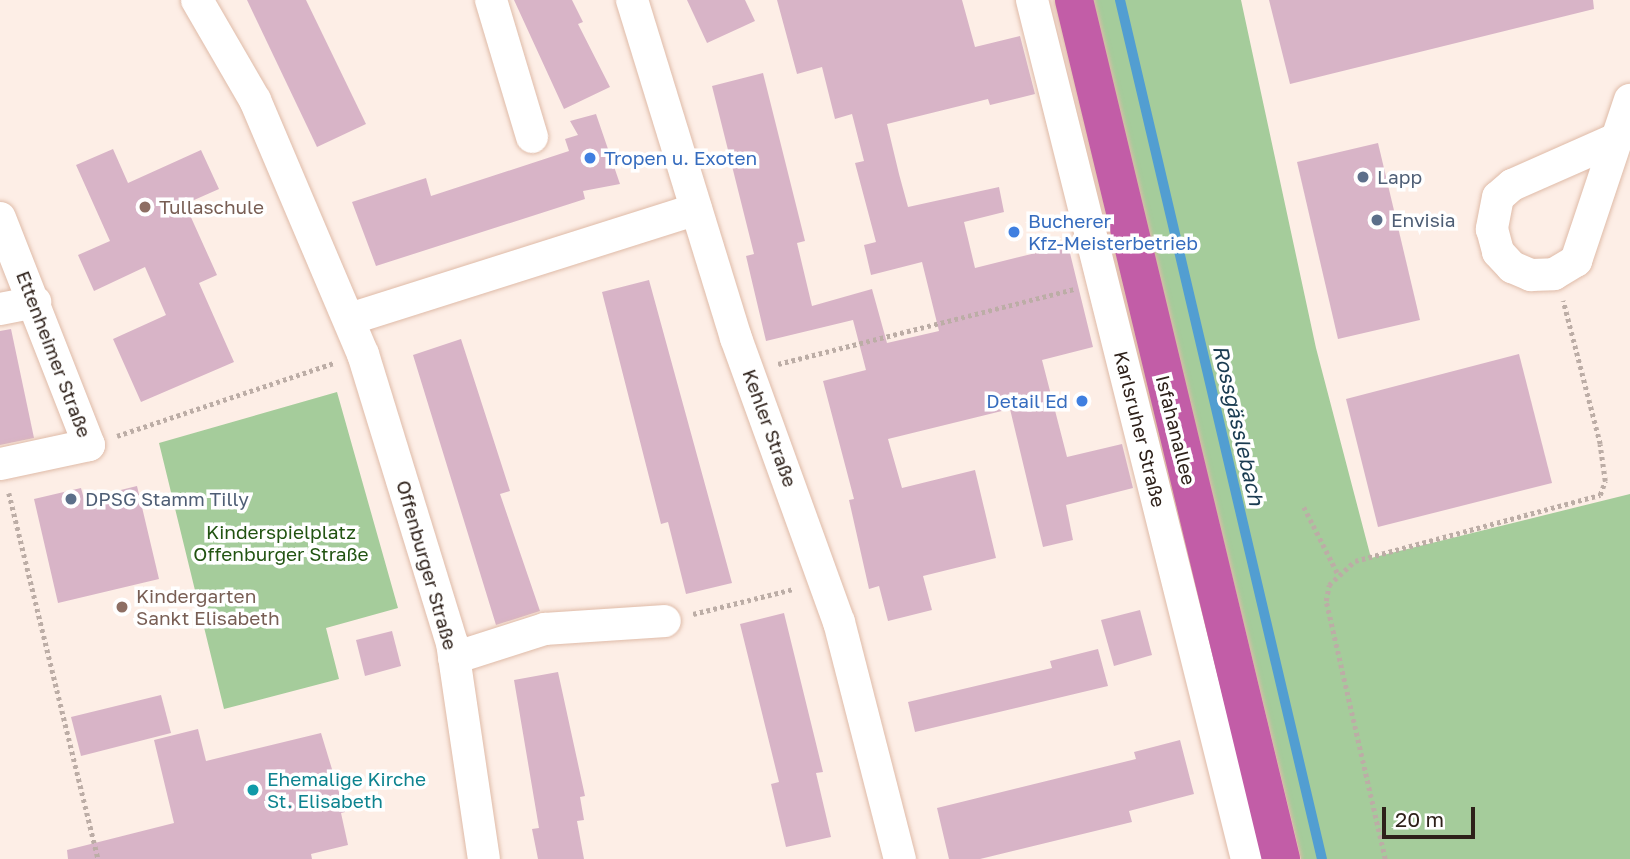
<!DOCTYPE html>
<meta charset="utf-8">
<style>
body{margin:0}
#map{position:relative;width:1630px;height:859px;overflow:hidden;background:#fdeee6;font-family:"Golos Text",sans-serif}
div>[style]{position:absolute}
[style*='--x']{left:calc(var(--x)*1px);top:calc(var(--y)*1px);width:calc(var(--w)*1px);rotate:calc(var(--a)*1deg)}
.green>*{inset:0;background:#a5cc9b}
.stream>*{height:10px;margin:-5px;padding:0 5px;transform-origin:5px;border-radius:5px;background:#529ed1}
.building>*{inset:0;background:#d8b4c7}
.path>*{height:4.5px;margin-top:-2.25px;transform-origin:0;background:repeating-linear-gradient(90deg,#bcada6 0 3.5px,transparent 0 7px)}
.roads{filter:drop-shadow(0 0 2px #dfbba8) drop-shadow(0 0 2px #dfbba8)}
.minor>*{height:32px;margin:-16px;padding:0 16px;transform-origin:16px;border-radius:16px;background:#fff}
.highway>*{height:38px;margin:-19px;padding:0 19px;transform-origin:19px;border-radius:19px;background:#c25da7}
.dots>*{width:19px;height:19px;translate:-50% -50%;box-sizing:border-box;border:4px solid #fff;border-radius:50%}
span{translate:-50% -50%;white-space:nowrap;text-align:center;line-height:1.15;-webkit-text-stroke:7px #fff;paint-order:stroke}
.shop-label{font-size:19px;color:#366cbe}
.left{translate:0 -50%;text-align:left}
.right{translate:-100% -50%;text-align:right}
.service-label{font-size:19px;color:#4e5e75}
.education-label{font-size:19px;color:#785e54}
.street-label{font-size:19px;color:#2e211a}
.park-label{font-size:19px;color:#215311}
.culture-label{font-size:19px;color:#0d838f}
.water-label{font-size:21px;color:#1a3b51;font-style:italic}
.scale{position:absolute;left:1382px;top:807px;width:93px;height:32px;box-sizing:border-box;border:4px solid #2e211a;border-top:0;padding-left:9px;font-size:21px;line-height:24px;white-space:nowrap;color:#2e211a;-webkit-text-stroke:5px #fff;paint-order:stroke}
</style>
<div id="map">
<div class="green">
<div style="clip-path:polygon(1092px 0,1241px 0,1316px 348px,1371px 558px,1630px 494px,1630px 859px,1301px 859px)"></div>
<div style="clip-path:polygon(337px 392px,398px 608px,326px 628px,339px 679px,224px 709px,159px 443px)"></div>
</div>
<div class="stream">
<div style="--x:1120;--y:0;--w:882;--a:76.77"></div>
</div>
<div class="building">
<div style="clip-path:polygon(247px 0,306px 0,366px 124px,317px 147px)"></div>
<div style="clip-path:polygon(514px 0,572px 0,583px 22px,578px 24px,610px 87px,564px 109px)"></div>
<div style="clip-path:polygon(687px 0,745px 0,755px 21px,707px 43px)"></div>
<div style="clip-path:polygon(777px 0,962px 0,975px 47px,1020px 36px,1035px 94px,990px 105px,988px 99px,887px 124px,899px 174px,908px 207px,999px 187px,1004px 212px,964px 222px,975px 268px,1068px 245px,1093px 347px,1042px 360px,1067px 457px,1122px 444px,1133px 488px,1066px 505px,1073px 540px,1043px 547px,1010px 409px,888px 439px,902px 488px,975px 470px,996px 558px,923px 576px,932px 610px,888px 621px,879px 586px,869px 589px,849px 500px,854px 499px,823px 381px,866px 370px,853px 320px,766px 341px,746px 256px,754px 254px,712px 86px,763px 73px,805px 241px,797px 243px,812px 306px,872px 289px,887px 343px,939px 331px,922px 262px,871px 275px,864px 245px,876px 242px,855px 163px,864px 161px,852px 114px,835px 119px,822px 67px,797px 74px)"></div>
<div style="clip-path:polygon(1269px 0,1593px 0,1594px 9px,1290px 84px)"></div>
<div style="clip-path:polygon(596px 114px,620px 184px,583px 191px,585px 199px,376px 266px,352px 202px,426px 178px,431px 196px,569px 151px,565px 139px,578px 135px,570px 121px)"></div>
<div style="clip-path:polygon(1378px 143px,1420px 320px,1338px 339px,1297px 162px)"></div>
<div style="clip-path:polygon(113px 149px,128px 183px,201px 150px,219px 189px,185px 204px,217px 275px,199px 283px,234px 362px,141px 402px,113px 339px,166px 315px,145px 267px,94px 291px,78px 255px,110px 241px,76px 165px)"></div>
<div style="clip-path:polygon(649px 280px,732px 583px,686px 594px,668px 522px,661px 524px,602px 292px)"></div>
<div style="clip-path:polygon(11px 329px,34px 438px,0 445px,0 331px)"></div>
<div style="clip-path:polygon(461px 339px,510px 491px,500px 494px,540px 611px,496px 625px,413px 355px)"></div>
<div style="clip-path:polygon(1519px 354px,1552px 483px,1378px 527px,1346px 399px)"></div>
<div style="clip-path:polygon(137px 486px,159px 579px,58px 603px,34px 499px,81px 488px,84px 499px)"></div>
<div style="clip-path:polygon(1140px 610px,1152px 655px,1114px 666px,1101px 620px)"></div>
<div style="clip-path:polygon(784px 613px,823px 772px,816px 773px,831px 837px,786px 847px,771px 784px,779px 782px,740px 624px)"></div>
<div style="clip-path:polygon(392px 631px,401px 666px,365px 676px,356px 640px)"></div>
<div style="clip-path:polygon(1098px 649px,1108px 686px,915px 732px,908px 702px,1052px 668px,1050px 661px)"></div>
<div style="clip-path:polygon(558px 672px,585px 796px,580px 797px,584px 820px,577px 821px,584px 859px,538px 859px,532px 829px,539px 828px,514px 680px)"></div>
<div style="clip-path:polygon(161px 695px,171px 733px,81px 756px,71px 717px)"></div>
<div style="clip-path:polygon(198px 729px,206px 761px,321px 733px,345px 812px,341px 813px,348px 845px,311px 854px,312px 859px,68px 859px,67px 850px,174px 823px,154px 740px)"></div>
<div style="clip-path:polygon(1180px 740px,1194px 794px,1129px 811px,1132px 822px,980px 859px,949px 859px,937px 808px,1136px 759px,1134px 752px)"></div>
</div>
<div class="path">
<div style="--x:778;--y:364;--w:306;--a:-14.2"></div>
<div style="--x:117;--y:436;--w:229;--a:-18.6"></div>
<div style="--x:9;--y:493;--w:377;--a:76.3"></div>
<div style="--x:1304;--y:507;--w:75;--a:63.1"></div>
<div style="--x:693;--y:614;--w:103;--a:-14"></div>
<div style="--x:1385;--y:859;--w:265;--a:-102.9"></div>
<div style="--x:1326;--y:601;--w:16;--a:-79"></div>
<div style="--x:1329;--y:585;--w:35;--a:-43"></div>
<div style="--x:1355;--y:561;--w:254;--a:-15.1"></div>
<div style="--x:1600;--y:495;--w:15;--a:-70"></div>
<div style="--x:1605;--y:481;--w:37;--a:-98"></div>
<div style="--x:1600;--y:444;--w:148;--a:-104.5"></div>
</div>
<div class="roads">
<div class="minor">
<div style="--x:197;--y:0;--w:116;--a:59.9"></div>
<div style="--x:255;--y:100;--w:276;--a:67"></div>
<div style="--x:363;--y:354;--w:302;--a:72.9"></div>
<div style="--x:452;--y:643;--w:218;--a:81.6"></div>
<div style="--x:491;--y:0;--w:143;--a:73.3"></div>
<div style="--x:632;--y:0;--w:354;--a:72.9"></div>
<div style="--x:736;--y:338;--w:302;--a:70.1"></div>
<div style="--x:839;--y:622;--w:245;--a:75.6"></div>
<div style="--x:1032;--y:0;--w:885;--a:75.95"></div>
<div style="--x:1614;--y:140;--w:111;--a:156.2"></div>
<div style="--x:1512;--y:185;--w:18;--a:139"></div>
<div style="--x:1498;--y:197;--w:33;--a:101"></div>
<div style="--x:1492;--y:229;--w:24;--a:75"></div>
<div style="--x:1498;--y:252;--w:21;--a:47"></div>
<div style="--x:1512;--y:267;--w:21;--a:23"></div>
<div style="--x:1531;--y:275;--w:23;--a:-2"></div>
<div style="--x:1554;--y:274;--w:26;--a:-31"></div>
<div style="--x:1576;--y:261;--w:170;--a:-71.5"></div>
<div style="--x:0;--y:218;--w:244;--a:68.6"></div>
<div style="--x:89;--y:445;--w:91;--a:167.9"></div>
<div style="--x:0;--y:309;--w:36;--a:-11"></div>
<div style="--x:350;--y:319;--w:363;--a:-17.6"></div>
<div style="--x:454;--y:658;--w:96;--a:-17.7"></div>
<div style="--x:545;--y:629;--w:120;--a:-3.8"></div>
</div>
<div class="highway">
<div style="--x:1074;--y:0;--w:884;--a:76.45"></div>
</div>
</div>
<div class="dots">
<div style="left:590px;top:158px;background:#3f7fe0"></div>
<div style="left:1363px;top:177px;background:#5c6f8a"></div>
<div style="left:145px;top:207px;background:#8d6e63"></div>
<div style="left:1377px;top:220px;background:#5c6f8a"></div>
<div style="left:1014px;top:232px;background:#3f7fe0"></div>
<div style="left:1082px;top:401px;background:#3f7fe0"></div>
<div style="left:71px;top:499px;background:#5c6f8a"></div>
<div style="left:122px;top:607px;background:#8d6e63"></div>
<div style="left:253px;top:790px;background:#0f9aa8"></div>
</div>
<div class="shop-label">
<span class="left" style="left:604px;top:158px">Tropen u. Exoten</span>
<span class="left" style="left:1028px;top:232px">Bucherer<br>Kfz-Meisterbetrieb</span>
<span class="right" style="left:1068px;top:401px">Detail Ed</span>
</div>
<div class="service-label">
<span class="left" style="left:1377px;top:177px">Lapp</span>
<span class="left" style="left:1391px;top:220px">Envisia</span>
<span class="left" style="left:85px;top:499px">DPSG Stamm Tilly</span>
</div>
<div class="education-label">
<span class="left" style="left:159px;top:207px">Tullaschule</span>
<span class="left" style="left:136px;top:607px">Kindergarten<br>Sankt Elisabeth</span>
</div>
<div class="street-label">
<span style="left:54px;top:354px;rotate:69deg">Ettenheimer Straße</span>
<span style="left:770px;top:428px;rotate:70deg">Kehler Straße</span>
<span style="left:1140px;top:429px;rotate:76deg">Karlsruher Straße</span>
<span style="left:1176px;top:430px;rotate:76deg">Isfahanallee</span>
<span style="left:427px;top:565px;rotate:74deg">Offenburger Straße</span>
</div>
<div class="park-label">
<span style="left:281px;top:543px">Kinderspielplatz<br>Offenburger Straße</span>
</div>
<div class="culture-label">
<span class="left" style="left:267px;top:790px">Ehemalige Kirche<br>St. Elisabeth</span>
</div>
<div class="water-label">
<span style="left:1239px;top:425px;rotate:77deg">Rossgässlebach</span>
</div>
<div class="scale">20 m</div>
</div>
